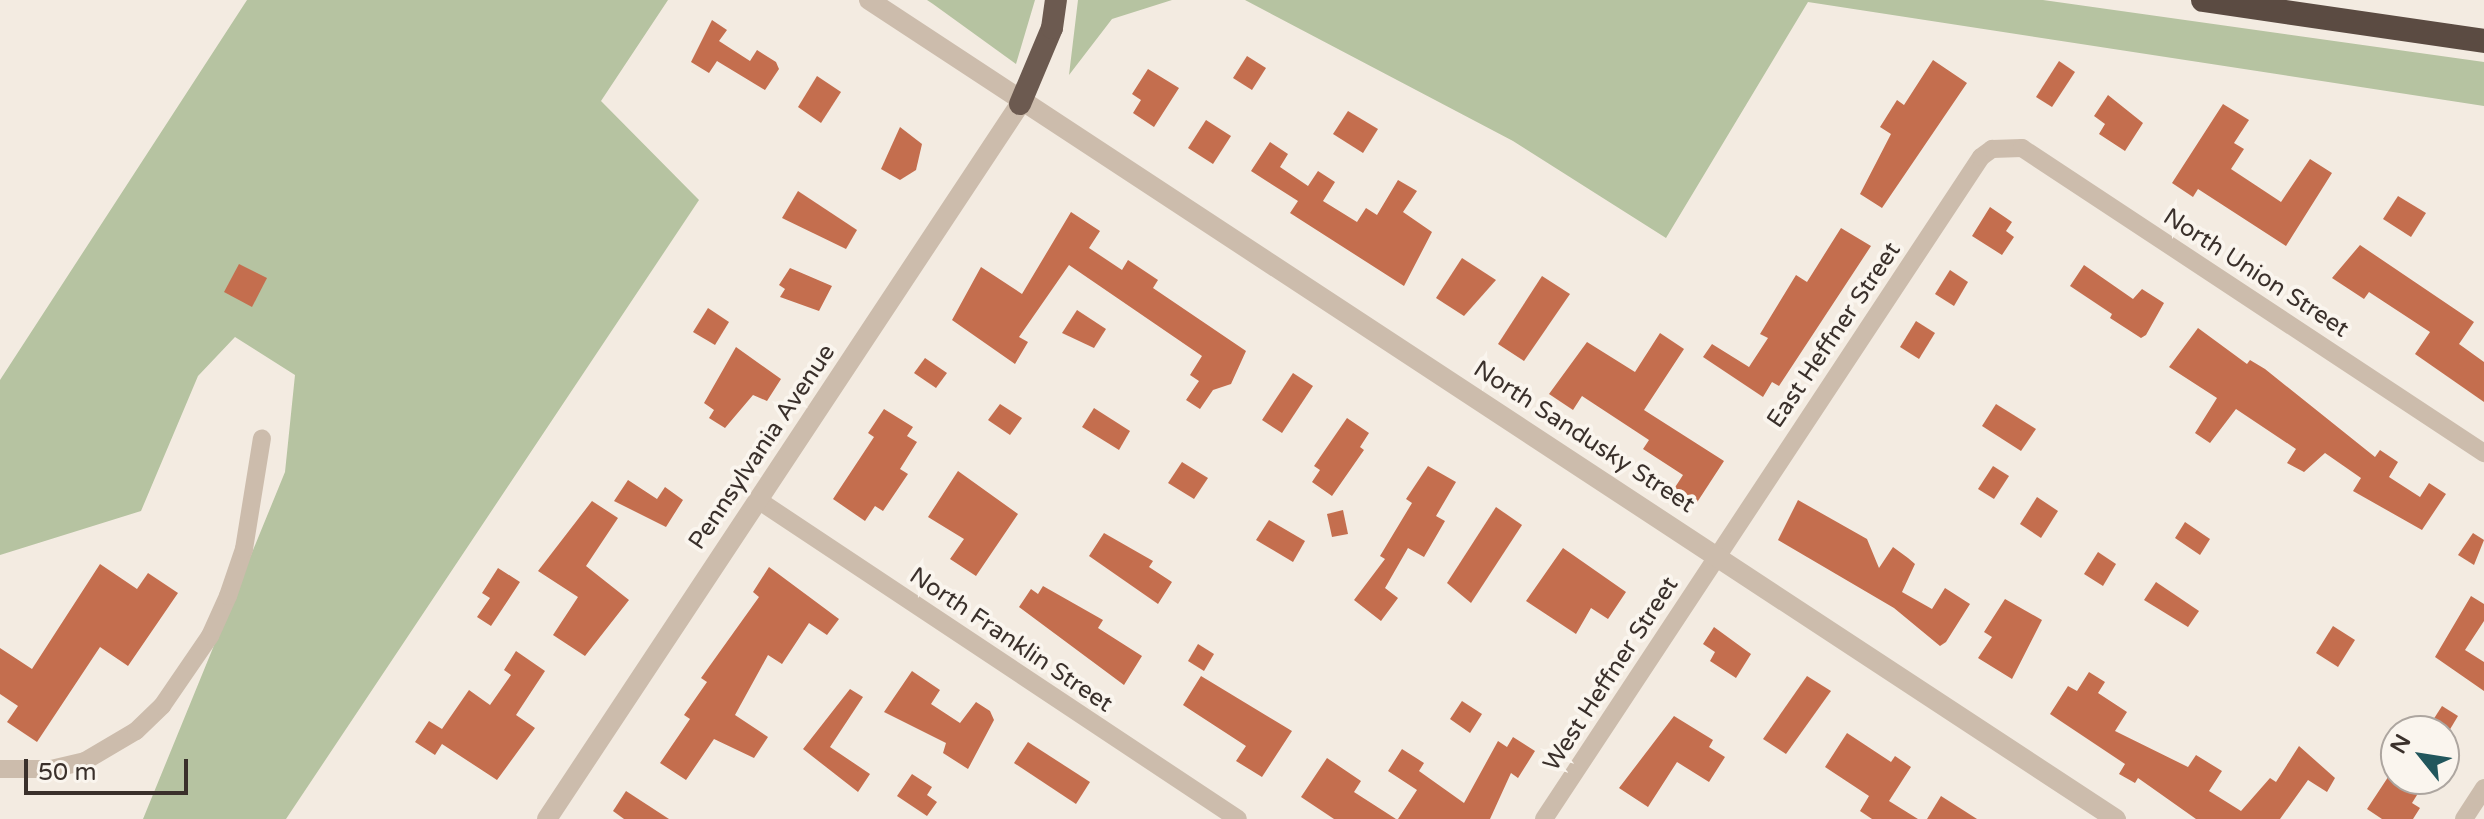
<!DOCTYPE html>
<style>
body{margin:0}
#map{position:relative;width:2484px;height:819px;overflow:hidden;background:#f3ebe1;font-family:"Varela Round",sans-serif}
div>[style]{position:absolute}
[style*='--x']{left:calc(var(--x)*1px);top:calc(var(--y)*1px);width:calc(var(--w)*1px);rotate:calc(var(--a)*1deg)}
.green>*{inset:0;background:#b6c3a1}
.building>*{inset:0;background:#c46e4e}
.minor>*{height:18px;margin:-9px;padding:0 9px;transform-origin:9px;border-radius:9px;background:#ccbcac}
.tertiary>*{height:20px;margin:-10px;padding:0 10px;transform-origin:10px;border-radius:10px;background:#ccbcac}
.trunk>*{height:22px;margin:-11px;padding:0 11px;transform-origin:11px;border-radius:11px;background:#6c5a50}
.motorway>*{height:24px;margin:-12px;padding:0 12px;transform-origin:12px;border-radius:12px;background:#5b4b42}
span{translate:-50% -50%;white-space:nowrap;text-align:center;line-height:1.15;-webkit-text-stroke:8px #faf5ee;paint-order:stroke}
.street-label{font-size:24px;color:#3a302b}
.north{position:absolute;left:2380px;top:715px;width:80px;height:80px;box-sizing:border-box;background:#faf5ee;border:2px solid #ada6a0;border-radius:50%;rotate:300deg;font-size:22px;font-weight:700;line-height:32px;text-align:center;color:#3a302b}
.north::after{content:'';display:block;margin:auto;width:28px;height:36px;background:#21565c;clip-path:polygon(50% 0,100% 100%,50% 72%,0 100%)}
.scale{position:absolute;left:24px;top:759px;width:164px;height:36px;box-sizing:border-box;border:4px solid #3a302b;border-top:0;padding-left:10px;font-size:24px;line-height:28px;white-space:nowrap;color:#3a302b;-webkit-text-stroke:6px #faf5ee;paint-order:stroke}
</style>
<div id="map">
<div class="green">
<div style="clip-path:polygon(247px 0,668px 0,601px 101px,699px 200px,286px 819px,143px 819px,285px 472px,295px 375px,235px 337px,198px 376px,141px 511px,0 555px,0 380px)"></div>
<div style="clip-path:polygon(927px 0,1035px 0,1016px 64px,933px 4px)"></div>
<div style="clip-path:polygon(1078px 0,1172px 0,1112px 19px,1069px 75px)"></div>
<div style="clip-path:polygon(1245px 0,2043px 0,2484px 62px,2484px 106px,1808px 2px,1666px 238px,1513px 141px)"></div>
</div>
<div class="building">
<div style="clip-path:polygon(712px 20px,727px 30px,719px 41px,750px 61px,757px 50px,776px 62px,779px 69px,765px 90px,717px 61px,709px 73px,691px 62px)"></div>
<div style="clip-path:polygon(1247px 56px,1266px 68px,1252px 90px,1233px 78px)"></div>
<div style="clip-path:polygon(1933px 60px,1967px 83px,1882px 208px,1860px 194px,1891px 134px,1880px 127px,1897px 100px,1904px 105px)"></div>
<div style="clip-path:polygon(2059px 61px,2075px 72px,2052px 107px,2036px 97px)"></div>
<div style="clip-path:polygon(1148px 69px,1179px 88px,1154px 127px,1133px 113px,1141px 100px,1132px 94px)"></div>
<div style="clip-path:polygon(817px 76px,841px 92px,821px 123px,798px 107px)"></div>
<div style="clip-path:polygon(2108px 95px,2143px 123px,2125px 151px,2099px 134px,2105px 124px,2094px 116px)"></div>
<div style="clip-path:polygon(2223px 104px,2249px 120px,2234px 143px,2244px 149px,2231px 169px,2281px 202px,2310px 159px,2332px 173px,2286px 246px,2198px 189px,2193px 197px,2172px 183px)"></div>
<div style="clip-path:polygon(1348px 111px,1378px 129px,1363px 153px,1333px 134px)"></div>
<div style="clip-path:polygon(1206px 120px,1231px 136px,1213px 164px,1188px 148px)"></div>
<div style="clip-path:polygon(900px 127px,922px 144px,916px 170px,900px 180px,881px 169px)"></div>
<div style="clip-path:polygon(1270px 142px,1288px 154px,1280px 167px,1308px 186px,1318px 171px,1335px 182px,1323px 201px,1357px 222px,1366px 208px,1377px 215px,1398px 180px,1417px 191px,1403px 212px,1432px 232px,1404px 286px,1290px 213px,1298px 201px,1251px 171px)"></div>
<div style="clip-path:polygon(798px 191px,857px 230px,846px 249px,782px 218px)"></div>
<div style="clip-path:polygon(2398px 196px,2426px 213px,2411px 237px,2383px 219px)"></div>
<div style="clip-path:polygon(1990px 207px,2012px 222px,2006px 231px,2014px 237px,2002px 255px,1972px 236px)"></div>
<div style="clip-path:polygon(1071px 212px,1100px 231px,1089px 248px,1122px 270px,1128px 260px,1158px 280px,1153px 288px,1246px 351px,1231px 384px,1213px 390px,1200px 409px,1186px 400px,1199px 381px,1190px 375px,1202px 356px,1069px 265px,1019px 337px,1028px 342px,1015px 364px,952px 320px,981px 267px,1022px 294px)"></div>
<div style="clip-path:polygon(1841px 228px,1871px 246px,1779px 386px,1772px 382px,1763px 397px,1703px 357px,1712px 344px,1749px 367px,1768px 338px,1760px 334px,1796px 275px,1807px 282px)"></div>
<div style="clip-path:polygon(2360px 245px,2474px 322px,2459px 344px,2484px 362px,2484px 402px,2415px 354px,2430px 332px,2369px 292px,2364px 299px,2332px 278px)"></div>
<div style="clip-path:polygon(1462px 258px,1496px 280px,1464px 316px,1436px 298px)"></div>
<div style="clip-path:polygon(239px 264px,267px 278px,252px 307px,224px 292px)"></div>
<div style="clip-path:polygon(2084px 265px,2133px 299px,2142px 289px,2164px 303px,2146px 335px,2141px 338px,2110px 318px,2112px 314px,2070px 286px)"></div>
<div style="clip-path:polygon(790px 268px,832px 286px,819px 311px,780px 297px,785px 289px,779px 285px)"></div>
<div style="clip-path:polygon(1950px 270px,1968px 282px,1954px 306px,1935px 294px)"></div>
<div style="clip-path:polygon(1542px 276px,1570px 294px,1524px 361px,1498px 344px)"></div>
<div style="clip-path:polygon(708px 308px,729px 322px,715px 345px,693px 332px)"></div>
<div style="clip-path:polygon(1077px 310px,1106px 329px,1094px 348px,1062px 333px)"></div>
<div style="clip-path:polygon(1916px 321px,1935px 333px,1919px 359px,1900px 347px)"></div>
<div style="clip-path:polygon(2198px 328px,2247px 364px,2250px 360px,2265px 369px,2375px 457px,2380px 450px,2398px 462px,2389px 477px,2420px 497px,2429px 483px,2446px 494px,2422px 530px,2353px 491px,2361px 478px,2325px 453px,2304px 472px,2287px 463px,2296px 449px,2236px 409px,2210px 443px,2195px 433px,2217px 398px,2169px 367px)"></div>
<div style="clip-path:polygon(1660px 333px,1684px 349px,1644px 410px,1724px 461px,1694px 507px,1672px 492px,1683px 475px,1643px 449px,1649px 440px,1582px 396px,1573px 410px,1549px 394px,1587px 342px,1635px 372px)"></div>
<div style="clip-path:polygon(736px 347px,781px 379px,767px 401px,753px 395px,725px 428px,709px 418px,714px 410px,704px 403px)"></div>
<div style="clip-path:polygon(925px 358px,947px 373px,936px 388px,914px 373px)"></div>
<div style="clip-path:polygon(1293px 373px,1313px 386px,1282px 433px,1262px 420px)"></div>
<div style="clip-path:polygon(1000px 404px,1022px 418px,1010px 435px,988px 420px)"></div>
<div style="clip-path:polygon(1996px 404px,2036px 429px,2021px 451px,1982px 426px)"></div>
<div style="clip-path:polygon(1094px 408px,1130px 431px,1119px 450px,1082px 427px)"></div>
<div style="clip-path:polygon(884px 409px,913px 427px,907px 436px,917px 442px,900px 469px,908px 474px,883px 511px,875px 506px,865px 521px,833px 499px,874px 437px,868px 433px)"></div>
<div style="clip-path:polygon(1347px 418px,1369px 433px,1360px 447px,1364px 450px,1332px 496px,1312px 482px,1320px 470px,1314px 466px)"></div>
<div style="clip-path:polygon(1182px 462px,1208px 478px,1194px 499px,1168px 483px)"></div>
<div style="clip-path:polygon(1428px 466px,1456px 482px,1436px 516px,1445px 521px,1424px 557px,1408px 548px,1385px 588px,1398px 598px,1381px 621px,1354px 600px,1385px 559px,1380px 556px,1412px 503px,1406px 499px)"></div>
<div style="clip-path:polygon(1993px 466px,2009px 476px,1994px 499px,1978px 489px)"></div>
<div style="clip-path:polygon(958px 471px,1018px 514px,976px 576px,950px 559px,964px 539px,928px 517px)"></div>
<div style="clip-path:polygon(628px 480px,657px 499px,665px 487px,683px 500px,666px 527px,614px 501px)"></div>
<div style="clip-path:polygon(2037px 497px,2058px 511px,2041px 538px,2020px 524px)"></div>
<div style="clip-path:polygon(1798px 500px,1867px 539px,1879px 568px,1893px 547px,1908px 558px,1915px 564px,1902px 592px,1932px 609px,1945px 588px,1970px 604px,1946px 642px,1940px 646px,1894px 608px,1778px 540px)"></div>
<div style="clip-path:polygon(592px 501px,618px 518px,586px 566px,629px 600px,585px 656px,553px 635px,578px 597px,538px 571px)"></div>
<div style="clip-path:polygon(1496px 507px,1522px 525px,1471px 603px,1447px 583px)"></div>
<div style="clip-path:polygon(1343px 510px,1348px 534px,1332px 537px,1327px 514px)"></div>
<div style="clip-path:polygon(1269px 520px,1305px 541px,1293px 562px,1256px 540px)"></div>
<div style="clip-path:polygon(2185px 522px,2210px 539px,2200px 555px,2175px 538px)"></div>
<div style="clip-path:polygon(1104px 533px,1153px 561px,1149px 567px,1172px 582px,1158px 604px,1089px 556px)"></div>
<div style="clip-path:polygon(2473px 533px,2484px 540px,2474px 565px,2458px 555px)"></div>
<div style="clip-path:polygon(1563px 548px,1626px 592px,1608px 619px,1591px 608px,1576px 634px,1526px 601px)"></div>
<div style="clip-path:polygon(2098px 552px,2116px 564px,2103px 586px,2084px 574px)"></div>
<div style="clip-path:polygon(100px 564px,137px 589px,148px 573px,178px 593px,128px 666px,100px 647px,37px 742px,7px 722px,18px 706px,0 694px,0 648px,32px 669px)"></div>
<div style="clip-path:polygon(769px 567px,839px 619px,827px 635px,809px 623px,782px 664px,768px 655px,735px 715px,768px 737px,754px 758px,714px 739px,686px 780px,660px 763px,690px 719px,684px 715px,707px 682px,701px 678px,759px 597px,753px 592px)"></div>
<div style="clip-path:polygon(498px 568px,520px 582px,491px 626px,477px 617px,490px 598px,482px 593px)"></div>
<div style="clip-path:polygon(2156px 582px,2199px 611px,2188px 627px,2144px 600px)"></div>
<div style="clip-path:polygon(1043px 586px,1103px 620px,1098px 628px,1142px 656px,1124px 685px,1019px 607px,1031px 589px,1038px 594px)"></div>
<div style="clip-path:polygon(2471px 596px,2484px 604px,2484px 621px,2465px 650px,2484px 662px,2484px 691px,2435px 657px)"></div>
<div style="clip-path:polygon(2005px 599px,2042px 620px,2012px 679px,1978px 658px,1992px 637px,1984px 632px)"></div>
<div style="clip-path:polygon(2333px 626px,2355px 640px,2338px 667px,2316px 653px)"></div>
<div style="clip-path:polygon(1714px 627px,1751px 654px,1736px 678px,1710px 661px,1715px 652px,1703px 644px)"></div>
<div style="clip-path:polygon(1198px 644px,1214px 654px,1204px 671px,1188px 661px)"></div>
<div style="clip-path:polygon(516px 651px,545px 671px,516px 715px,535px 728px,497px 780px,442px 744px,435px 755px,415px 742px,429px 721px,442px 729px,469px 690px,490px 705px,511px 675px,504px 670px)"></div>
<div style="clip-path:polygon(912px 671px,940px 690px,931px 704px,960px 723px,976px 702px,990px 711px,994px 720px,968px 769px,943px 753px,946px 743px,884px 712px)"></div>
<div style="clip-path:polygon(2089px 672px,2105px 682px,2098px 693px,2127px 712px,2115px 731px,2188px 767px,2196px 755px,2222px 771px,2209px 791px,2241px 811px,2270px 778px,2276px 782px,2299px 746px,2335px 778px,2327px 792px,2308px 780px,2280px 819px,2196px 819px,2138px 778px,2135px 783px,2119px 774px,2125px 764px,2050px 714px,2068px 686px,2077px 691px)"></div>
<div style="clip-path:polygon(1201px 676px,1292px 731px,1262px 777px,1236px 761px,1246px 746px,1183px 705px)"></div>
<div style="clip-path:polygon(1807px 676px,1831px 691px,1786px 754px,1763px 739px)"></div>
<div style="clip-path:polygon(850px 689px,863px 697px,830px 747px,870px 774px,858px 792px,803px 749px)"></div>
<div style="clip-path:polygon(1462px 701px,1482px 714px,1470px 733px,1450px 719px)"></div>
<div style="clip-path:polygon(2442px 706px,2458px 716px,2449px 731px,2426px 731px)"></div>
<div style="clip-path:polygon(1674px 716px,1713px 740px,1709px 747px,1725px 757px,1709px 782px,1677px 762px,1648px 807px,1619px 788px)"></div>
<div style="clip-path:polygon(1847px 733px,1891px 762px,1895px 756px,1911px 767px,1889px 801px,1918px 819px,1872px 819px,1860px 811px,1869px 796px,1825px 767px)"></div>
<div style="clip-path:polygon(1513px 737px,1535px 751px,1518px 778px,1511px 773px,1490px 819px,1398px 819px,1417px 790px,1388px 771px,1402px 749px,1424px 763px,1419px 771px,1464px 803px,1498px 741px,1507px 747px)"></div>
<div style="clip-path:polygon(1028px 742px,1090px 782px,1076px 804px,1014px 763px)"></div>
<div style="clip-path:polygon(1327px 758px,1361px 781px,1354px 792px,1396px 819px,1334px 819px,1301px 797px)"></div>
<div style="clip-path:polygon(2396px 765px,2396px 781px,2427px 779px,2412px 803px,2420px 808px,2413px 819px,2382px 819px,2367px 809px)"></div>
<div style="clip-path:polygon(912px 774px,932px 787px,927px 795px,937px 802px,927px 816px,897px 796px)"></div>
<div style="clip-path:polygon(626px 791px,669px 819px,624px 819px,613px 811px)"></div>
<div style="clip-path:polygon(1941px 796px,1977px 819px,1927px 819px)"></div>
</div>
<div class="minor">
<div style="--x:758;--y:500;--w:576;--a:33.61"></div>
<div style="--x:0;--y:769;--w:51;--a:0"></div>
<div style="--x:51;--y:769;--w:35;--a:-13"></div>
<div style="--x:85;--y:761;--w:59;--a:-30.5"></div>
<div style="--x:136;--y:731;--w:36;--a:-44"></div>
<div style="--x:162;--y:706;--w:85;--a:-55.6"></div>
<div style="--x:210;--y:636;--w:44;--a:-65.8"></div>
<div style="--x:228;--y:596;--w:50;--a:-71.2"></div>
<div style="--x:244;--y:549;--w:112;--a:-80.8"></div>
<div style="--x:1544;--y:819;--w:793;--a:-56.57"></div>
<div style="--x:1981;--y:157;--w:14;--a:-36"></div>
<div style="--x:1992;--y:149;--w:30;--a:-2"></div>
<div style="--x:2022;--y:148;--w:554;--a:33.43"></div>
<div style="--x:2464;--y:819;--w:37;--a:-57"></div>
</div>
<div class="tertiary">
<div style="--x:869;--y:0;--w:1492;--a:33.3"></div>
<div style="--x:547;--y:819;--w:857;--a:-56.51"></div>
</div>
<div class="trunk">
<div style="--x:1020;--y:104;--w:82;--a:-67.2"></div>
<div style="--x:1052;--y:28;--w:28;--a:-82"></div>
</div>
<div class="motorway">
<div style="--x:2203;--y:0;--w:284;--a:8.3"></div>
</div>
<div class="street-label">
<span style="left:2256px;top:273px;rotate:33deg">North Union Street</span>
<span style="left:1834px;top:335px;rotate:-56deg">East Heffner Street</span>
<span style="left:1584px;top:437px;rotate:33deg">North Sandusky Street</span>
<span style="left:762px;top:447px;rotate:-56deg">Pennsylvania Avenue</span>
<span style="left:1011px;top:640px;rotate:34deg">North Franklin Street</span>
<span style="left:1611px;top:674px;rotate:-57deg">West Heffner Street</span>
</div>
<div class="north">N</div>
<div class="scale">50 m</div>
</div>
